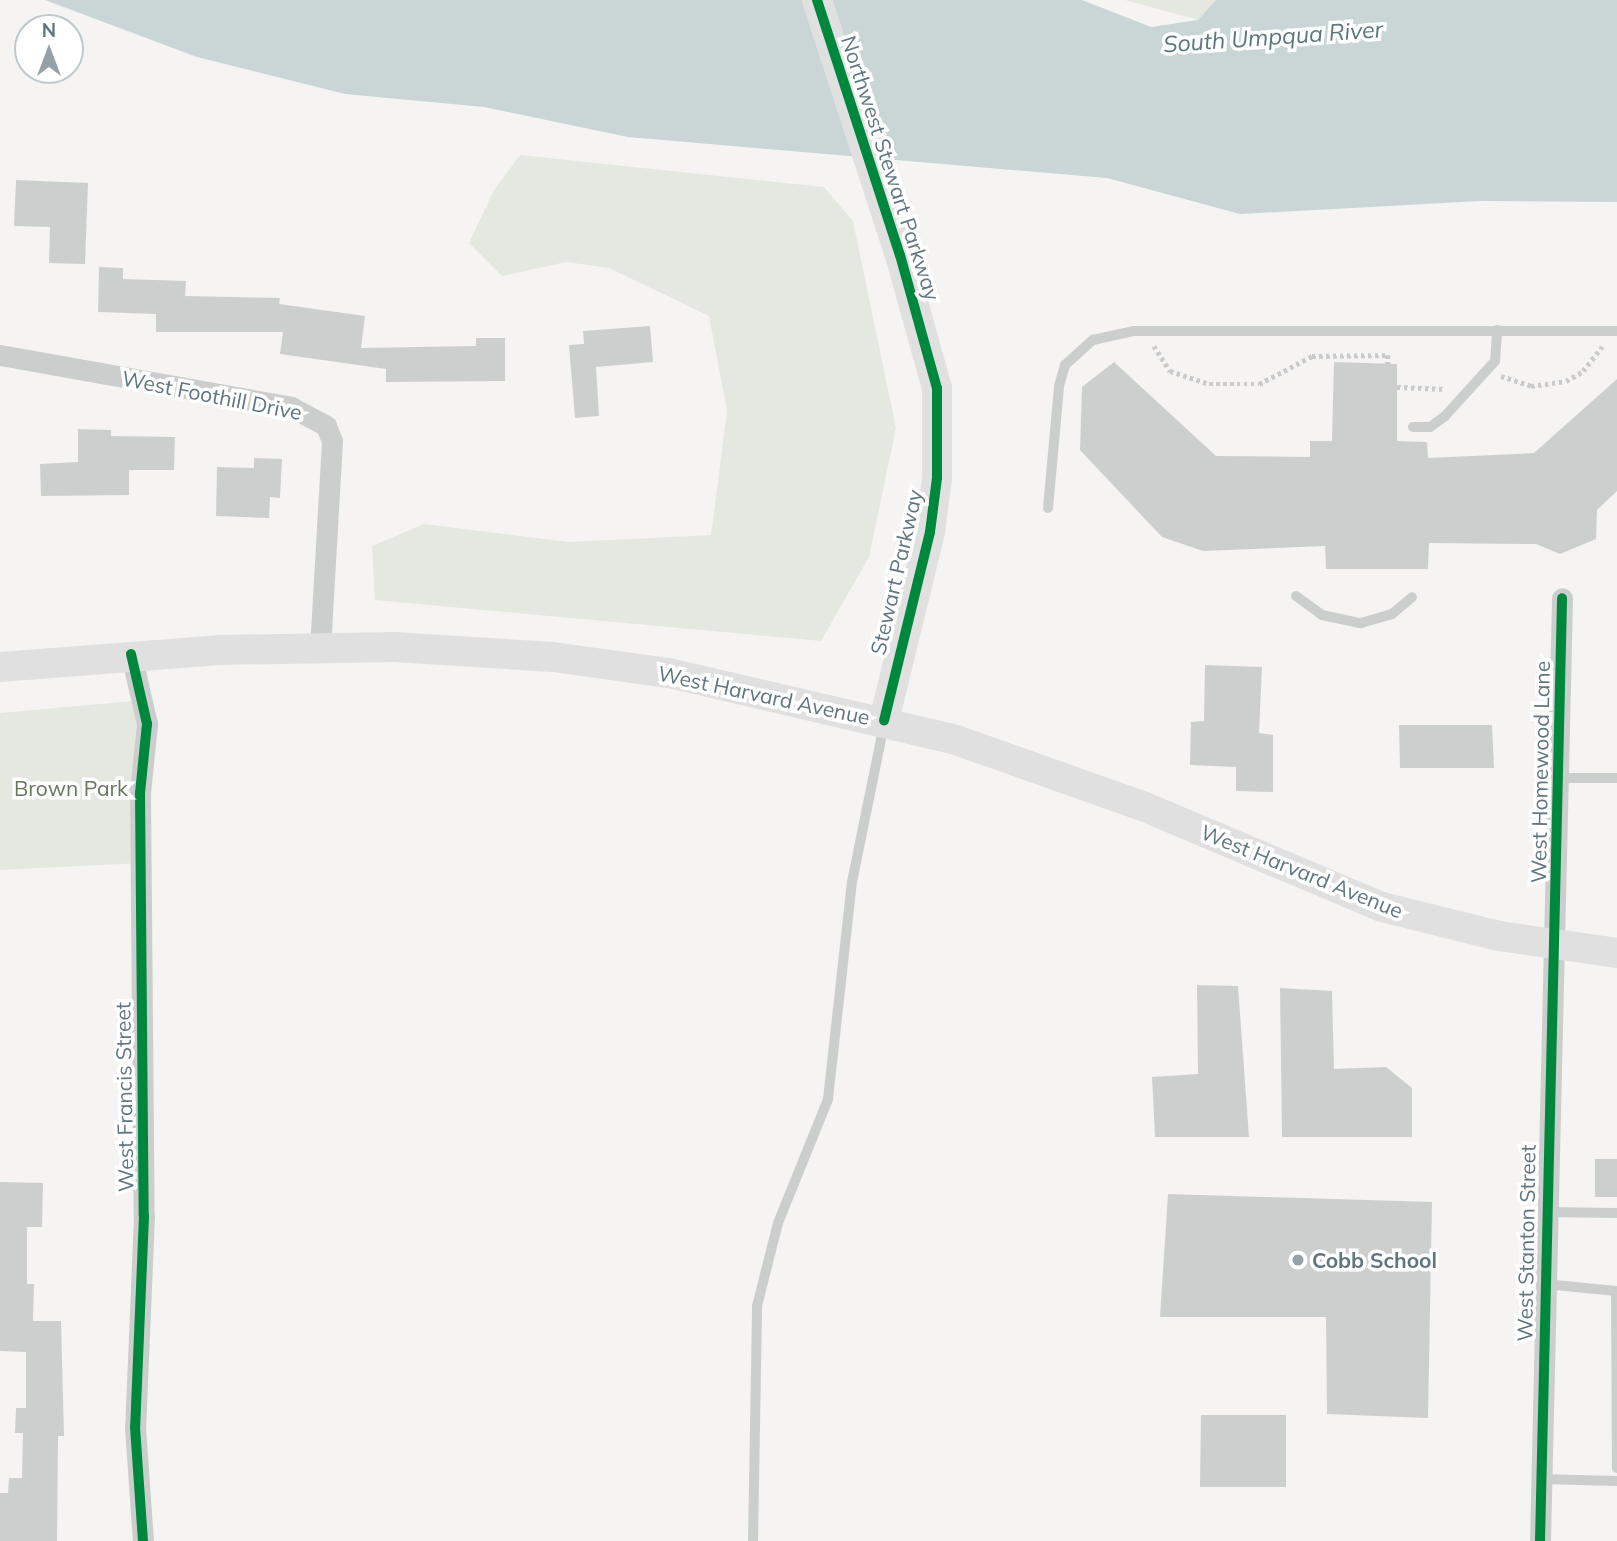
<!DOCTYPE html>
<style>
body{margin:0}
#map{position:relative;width:1617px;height:1541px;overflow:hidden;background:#f5f4f3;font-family:Mulish,sans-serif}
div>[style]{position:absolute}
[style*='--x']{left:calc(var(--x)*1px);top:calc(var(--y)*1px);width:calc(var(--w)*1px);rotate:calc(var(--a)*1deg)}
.green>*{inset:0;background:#e5e8e1}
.water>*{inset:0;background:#cad5d6}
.building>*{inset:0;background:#cdcfcf}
.path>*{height:4.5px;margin-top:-2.25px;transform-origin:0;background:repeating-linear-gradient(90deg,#cacbcc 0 3.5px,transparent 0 7px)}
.service>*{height:10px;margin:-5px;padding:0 5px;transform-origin:5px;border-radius:5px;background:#cccece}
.minor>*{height:21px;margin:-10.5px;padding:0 10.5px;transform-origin:10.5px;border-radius:10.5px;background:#cccece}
.secondary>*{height:30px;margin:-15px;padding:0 15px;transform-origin:15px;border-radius:15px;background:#e0e0e1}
.cycleway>*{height:10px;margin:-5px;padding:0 5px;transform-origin:5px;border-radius:5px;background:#00873e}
.dots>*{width:19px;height:19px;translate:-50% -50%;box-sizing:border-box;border:4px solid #fff;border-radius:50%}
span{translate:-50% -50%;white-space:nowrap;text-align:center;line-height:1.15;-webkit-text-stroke:7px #fff;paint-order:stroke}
.street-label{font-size:21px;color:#5f767f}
.park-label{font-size:21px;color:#66775e}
.poi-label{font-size:21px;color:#5f767f;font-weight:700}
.left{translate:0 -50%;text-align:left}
.water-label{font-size:23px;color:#5a787b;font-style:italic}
.north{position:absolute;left:14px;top:14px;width:70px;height:70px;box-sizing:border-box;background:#fff;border:2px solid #bfc8cc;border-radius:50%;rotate:0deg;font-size:19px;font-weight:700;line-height:28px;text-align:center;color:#5f767f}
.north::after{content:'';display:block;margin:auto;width:24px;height:32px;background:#94a2a8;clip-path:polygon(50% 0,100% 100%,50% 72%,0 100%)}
</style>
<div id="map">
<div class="green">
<div style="clip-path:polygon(1125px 0,1219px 0,1198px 20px)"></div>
<div style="clip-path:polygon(520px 155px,824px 187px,853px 221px,896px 428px,869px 557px,821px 641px,375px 600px,372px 546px,424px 524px,569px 542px,711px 535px,727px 411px,709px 316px,609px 268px,566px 262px,502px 276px,469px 243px,494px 190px)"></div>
<div style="clip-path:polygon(144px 700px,141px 863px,0 870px,0 713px)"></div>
</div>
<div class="water">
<div style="clip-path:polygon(45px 0,1082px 0,1151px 27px,1198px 20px,1216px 0,1617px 0,1617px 202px,1480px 201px,1240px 214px,1107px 178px,628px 137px,484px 107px,345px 94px,197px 57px)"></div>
</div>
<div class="building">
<div style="clip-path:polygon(16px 180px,88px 183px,85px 264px,49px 263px,50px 227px,14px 226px)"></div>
<div style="clip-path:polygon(99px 267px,123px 268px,123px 279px,186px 281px,185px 296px,280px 298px,279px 304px,365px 316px,361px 348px,476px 346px,476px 338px,505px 338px,505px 381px,386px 382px,386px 369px,280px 354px,283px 332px,156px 332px,156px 314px,98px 312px)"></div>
<div style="clip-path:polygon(650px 326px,653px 362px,596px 367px,599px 416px,575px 418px,569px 345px,584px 344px,583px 331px)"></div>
<div style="clip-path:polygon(1114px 362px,1216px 456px,1310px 457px,1310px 441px,1332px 441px,1334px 362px,1397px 364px,1397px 441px,1427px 442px,1428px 458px,1534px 453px,1617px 379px,1617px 491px,1597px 510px,1596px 539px,1560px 554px,1536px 544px,1429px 543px,1428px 569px,1326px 569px,1325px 546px,1203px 551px,1162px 537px,1080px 450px,1082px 387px)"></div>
<div style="clip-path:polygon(78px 429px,111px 430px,111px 436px,175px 437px,174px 470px,129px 470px,129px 495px,41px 496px,40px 464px,78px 462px)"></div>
<div style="clip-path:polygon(254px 458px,282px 459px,280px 498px,270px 497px,269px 518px,216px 516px,217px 467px,254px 468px)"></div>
<div style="clip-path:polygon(1205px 665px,1262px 667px,1259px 733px,1273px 735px,1273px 792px,1236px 791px,1236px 767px,1190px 765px,1191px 722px,1204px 721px)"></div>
<div style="clip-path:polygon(1399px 725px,1492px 725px,1494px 768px,1400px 768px)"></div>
<div style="clip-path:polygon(1197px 985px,1238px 986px,1249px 1137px,1155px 1137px,1152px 1077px,1198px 1074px)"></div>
<div style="clip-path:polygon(1280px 988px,1332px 991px,1334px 1069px,1386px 1067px,1412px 1088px,1412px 1137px,1282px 1137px)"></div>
<div style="clip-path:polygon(1595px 1159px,1617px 1159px,1617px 1197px,1595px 1197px)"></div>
<div style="clip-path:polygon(0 1182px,43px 1183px,42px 1227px,27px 1227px,27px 1284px,34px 1284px,33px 1321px,61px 1321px,64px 1436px,58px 1436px,57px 1541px,0 1541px,0 1493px,8px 1493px,9px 1478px,22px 1478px,23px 1433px,15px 1433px,16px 1408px,26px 1408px,26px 1352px,0 1351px)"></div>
<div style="clip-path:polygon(1168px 1194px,1432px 1202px,1428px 1418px,1327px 1414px,1326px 1317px,1160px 1317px)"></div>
<div style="clip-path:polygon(1201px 1415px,1286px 1415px,1286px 1487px,1200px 1487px)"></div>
</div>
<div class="path">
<div style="--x:1154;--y:346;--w:30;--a:57"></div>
<div style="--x:1170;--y:371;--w:41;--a:18.4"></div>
<div style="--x:1209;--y:384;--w:50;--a:0"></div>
<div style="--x:1259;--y:384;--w:60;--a:-27.8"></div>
<div style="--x:1312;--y:356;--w:76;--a:-0.8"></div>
<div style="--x:1388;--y:355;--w:9;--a:90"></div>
<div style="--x:1501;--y:376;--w:32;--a:18"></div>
<div style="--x:1531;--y:386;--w:35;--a:-8"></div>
<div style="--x:1566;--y:381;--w:20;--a:-30"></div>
<div style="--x:1583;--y:371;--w:31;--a:-52"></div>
<div style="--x:1397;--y:387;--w:48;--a:2.4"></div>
</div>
<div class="service">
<div style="--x:1413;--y:427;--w:17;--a:0"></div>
<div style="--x:1430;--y:427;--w:19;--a:-36"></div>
<div style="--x:1445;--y:416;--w:74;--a:-47.7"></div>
<div style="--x:1495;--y:361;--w:31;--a:-86"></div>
<div style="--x:1048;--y:508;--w:122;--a:-84.8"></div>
<div style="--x:1059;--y:386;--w:22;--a:-74"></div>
<div style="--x:1065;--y:365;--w:38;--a:-42"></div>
<div style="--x:1093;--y:340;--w:42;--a:-12.4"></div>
<div style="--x:1134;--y:331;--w:483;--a:0"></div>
<div style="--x:1296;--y:596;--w:32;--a:36"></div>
<div style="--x:1322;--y:615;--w:40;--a:12"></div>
<div style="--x:1361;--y:623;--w:32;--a:-16"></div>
<div style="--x:1392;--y:614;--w:26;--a:-40"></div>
<div style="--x:1559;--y:778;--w:58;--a:0"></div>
<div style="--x:1546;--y:1212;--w:71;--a:0.8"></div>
<div style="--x:1545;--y:1284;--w:71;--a:5.6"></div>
<div style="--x:1616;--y:1291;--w:177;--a:89.7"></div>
<div style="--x:1541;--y:1479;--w:76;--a:1.5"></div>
<div style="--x:753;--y:1541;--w:235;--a:-89"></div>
<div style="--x:757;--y:1306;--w:86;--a:-75.8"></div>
<div style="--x:778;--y:1223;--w:134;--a:-68"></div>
<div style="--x:828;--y:1099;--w:218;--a:-83.7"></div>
<div style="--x:852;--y:882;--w:160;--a:-78.5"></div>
</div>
<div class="minor">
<div style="--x:0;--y:355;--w:296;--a:10.1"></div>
<div style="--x:291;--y:407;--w:40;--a:28"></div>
<div style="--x:326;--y:426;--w:16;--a:68"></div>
<div style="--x:332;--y:441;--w:206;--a:93.3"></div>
<div style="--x:131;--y:654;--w:72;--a:77.1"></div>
<div style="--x:147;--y:724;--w:69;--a:95.8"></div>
<div style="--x:140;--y:793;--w:423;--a:89.5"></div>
<div style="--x:144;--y:1216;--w:211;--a:92.4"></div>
<div style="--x:135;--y:1427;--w:114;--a:86"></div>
<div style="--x:1540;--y:1541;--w:943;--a:-88.66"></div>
</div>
<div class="secondary">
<div style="--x:817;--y:0;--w:268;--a:72"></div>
<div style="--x:900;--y:255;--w:138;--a:74.5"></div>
<div style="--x:937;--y:388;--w:90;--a:90"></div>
<div style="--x:937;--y:478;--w:54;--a:97.4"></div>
<div style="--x:930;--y:532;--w:194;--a:103.7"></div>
<div style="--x:0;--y:667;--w:220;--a:-4.4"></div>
<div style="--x:219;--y:650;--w:175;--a:-1"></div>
<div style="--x:394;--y:647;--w:159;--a:3.6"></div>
<div style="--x:553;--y:657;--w:117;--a:7.9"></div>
<div style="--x:669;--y:673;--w:295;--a:13.1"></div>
<div style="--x:956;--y:740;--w:201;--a:19.5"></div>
<div style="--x:1145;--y:807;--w:257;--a:22.9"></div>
<div style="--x:1382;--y:907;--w:121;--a:13.9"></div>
<div style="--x:1499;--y:936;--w:119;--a:8.2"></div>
</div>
<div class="cycleway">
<div style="--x:817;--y:0;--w:268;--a:72"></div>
<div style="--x:900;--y:255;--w:138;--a:74.5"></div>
<div style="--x:937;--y:388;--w:90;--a:90"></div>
<div style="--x:937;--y:478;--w:54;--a:97.4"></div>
<div style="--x:930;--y:532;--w:194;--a:103.7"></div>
<div style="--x:131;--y:654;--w:72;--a:77.1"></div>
<div style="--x:147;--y:724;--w:69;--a:95.8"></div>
<div style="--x:140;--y:793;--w:423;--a:89.5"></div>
<div style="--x:144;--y:1216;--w:211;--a:92.4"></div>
<div style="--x:135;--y:1427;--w:114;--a:86"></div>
<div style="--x:1540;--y:1541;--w:943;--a:-88.66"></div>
</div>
<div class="dots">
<div style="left:1298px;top:1260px;background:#94a2a8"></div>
</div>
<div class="street-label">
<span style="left:891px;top:168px;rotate:72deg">Northwest Stewart Parkway</span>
<span style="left:212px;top:395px;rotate:11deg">West Foothill Drive</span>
<span style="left:896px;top:572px;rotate:-77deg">Stewart Parkway</span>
<span style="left:764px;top:695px;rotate:12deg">West Harvard Avenue</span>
<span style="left:1540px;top:772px;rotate:-89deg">West Homewood Lane</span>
<span style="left:1302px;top:871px;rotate:22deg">West Harvard Avenue</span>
<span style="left:124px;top:1097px;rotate:-91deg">West Francis Street</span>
<span style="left:1526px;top:1243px;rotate:-89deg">West Stanton Street</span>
</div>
<div class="park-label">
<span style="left:71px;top:788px">Brown Park</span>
</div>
<div class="poi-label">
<span class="left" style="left:1312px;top:1260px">Cobb School</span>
</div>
<div class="water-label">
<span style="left:1273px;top:37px;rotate:-4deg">South Umpqua River</span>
</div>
<div class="north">N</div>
</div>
